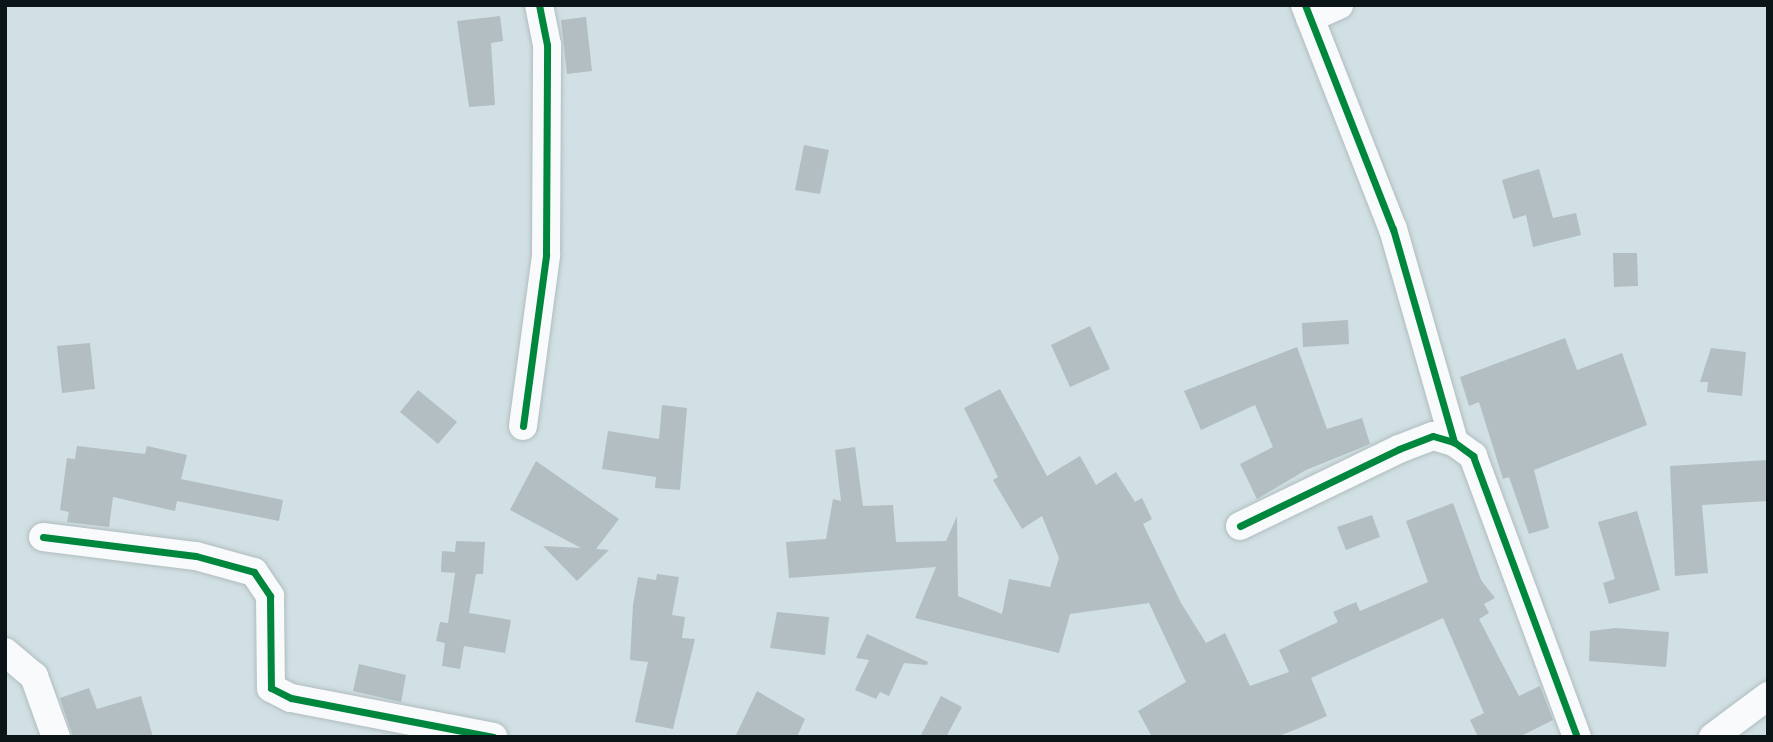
<!DOCTYPE html>
<style>
body{margin:0}
#map{position:relative;width:1773px;height:742px;overflow:hidden;background:#d1e0e4;font-family:"Roboto Condensed",sans-serif}
div>[style]{position:absolute}
[style*='--x']{left:calc(var(--x)*1px);top:calc(var(--y)*1px);width:calc(var(--w)*1px);rotate:calc(var(--a)*1deg)}
.building>*{inset:0;background:#b2bec1}
.roads{filter:drop-shadow(0 0 2px #b0bcbf) drop-shadow(0 0 2px #b0bcbf)}
.street>*{height:28px;margin:-14px;padding:0 14px;transform-origin:14px;border-radius:14px;background:#f8fafb}
.cycleway>*{height:7px;margin:-3.5px;padding:0 3.5px;transform-origin:3.5px;border-radius:3.5px;background:#00873e}
span{translate:-50% -50%;white-space:nowrap;text-align:center;line-height:1.15;-webkit-text-stroke:6px #d6f2f9;paint-order:stroke}
.frame{position:absolute;inset:0;border:7px solid #0b1518;pointer-events:none}
</style>
<div id="map">
<div class="building">
<div style="clip-path:polygon(500px 16px,503px 41px,491px 43px,495px 105px,469px 107px,457px 21px)"></div>
<div style="clip-path:polygon(586px 17px,592px 71px,567px 74px,561px 20px)"></div>
<div style="clip-path:polygon(804px 145px,829px 150px,820px 194px,795px 190px)"></div>
<div style="clip-path:polygon(1539px 169px,1553px 218px,1576px 213px,1581px 235px,1533px 247px,1526px 215px,1513px 219px,1502px 180px)"></div>
<div style="clip-path:polygon(1613px 253px,1637px 253px,1638px 286px,1614px 287px)"></div>
<div style="clip-path:polygon(1348px 320px,1349px 344px,1303px 347px,1302px 323px)"></div>
<div style="clip-path:polygon(1090px 326px,1110px 369px,1070px 387px,1051px 345px)"></div>
<div style="clip-path:polygon(1565px 338px,1577px 370px,1622px 353px,1647px 425px,1534px 470px,1549px 528px,1529px 534px,1509px 477px,1503px 479px,1479px 402px,1469px 406px,1460px 377px)"></div>
<div style="clip-path:polygon(90px 343px,95px 389px,62px 393px,57px 346px)"></div>
<div style="clip-path:polygon(1297px 347px,1327px 429px,1362px 418px,1370px 444px,1306px 470px,1257px 499px,1240px 464px,1273px 447px,1255px 405px,1201px 430px,1184px 391px)"></div>
<div style="clip-path:polygon(1711px 348px,1746px 352px,1742px 396px,1707px 392px,1708px 382px,1700px 382px)"></div>
<div style="clip-path:polygon(1000px 389px,1047px 476px,1080px 456px,1096px 485px,1116px 472px,1135px 502px,1142px 498px,1152px 519px,1143px 524px,1181px 603px,1206px 643px,1225px 633px,1250px 686px,1289px 672px,1279px 650px,1338px 622px,1333px 612px,1356px 602px,1360px 611px,1428px 582px,1406px 521px,1453px 503px,1481px 580px,1495px 598px,1484px 604px,1489px 613px,1479px 619px,1519px 696px,1540px 686px,1553px 720px,1519px 737px,1478px 737px,1470px 720px,1484px 713px,1443px 618px,1311px 678px,1327px 716px,1297px 729px,1276px 737px,1152px 737px,1138px 711px,1186px 682px,1149px 603px,1070px 614px,1059px 653px,915px 618px,936px 567px,789px 578px,786px 542px,826px 539px,833px 499px,841px 501px,835px 450px,855px 447px,863px 506px,893px 505px,896px 542px,946px 541px,957px 516px,958px 596px,1002px 614px,1009px 579px,1050px 587px,1059px 558px,1042px 516px,1022px 529px,993px 480px,998px 477px,964px 408px)"></div>
<div style="clip-path:polygon(418px 390px,457px 422px,438px 444px,400px 412px)"></div>
<div style="clip-path:polygon(662px 405px,687px 408px,680px 490px,655px 488px,656px 477px,602px 469px,608px 431px,659px 439px)"></div>
<div style="clip-path:polygon(77px 446px,145px 454px,147px 446px,187px 455px,181px 479px,283px 500px,279px 521px,177px 501px,175px 511px,113px 497px,109px 527px,67px 522px,69px 512px,60px 510px,67px 458px,75px 459px)"></div>
<div style="clip-path:polygon(1768px 460px,1768px 501px,1702px 505px,1708px 573px,1675px 576px,1670px 466px)"></div>
<div style="clip-path:polygon(536px 461px,619px 519px,596px 549px,609px 550px,577px 581px,543px 546px,581px 548px,510px 510px)"></div>
<div style="clip-path:polygon(1637px 511px,1660px 590px,1609px 604px,1603px 583px,1615px 579px,1598px 522px)"></div>
<div style="clip-path:polygon(1372px 515px,1380px 537px,1346px 550px,1337px 527px)"></div>
<div style="clip-path:polygon(456px 541px,485px 542px,483px 574px,476px 574px,469px 613px,511px 620px,505px 653px,464px 646px,460px 669px,442px 666px,445px 643px,436px 641px,440px 622px,448px 623px,455px 573px,441px 572px,442px 551px,455px 552px)"></div>
<div style="clip-path:polygon(657px 574px,679px 577px,672px 615px,685px 617px,682px 638px,695px 639px,673px 729px,635px 722px,648px 662px,630px 660px,633px 605px,638px 577px,656px 580px)"></div>
<div style="clip-path:polygon(777px 612px,829px 617px,825px 655px,770px 648px)"></div>
<div style="clip-path:polygon(1616px 628px,1669px 632px,1666px 667px,1589px 661px,1590px 631px)"></div>
<div style="clip-path:polygon(867px 634px,928px 662px,927px 665px,904px 663px,889px 696px,880px 692px,876px 699px,855px 690px,869px 660px,856px 658px)"></div>
<div style="clip-path:polygon(359px 664px,406px 675px,401px 702px,353px 691px)"></div>
<div style="clip-path:polygon(89px 688px,97px 709px,141px 696px,153px 737px,73px 737px,60px 698px)"></div>
<div style="clip-path:polygon(757px 691px,805px 719px,797px 737px,735px 737px)"></div>
<div style="clip-path:polygon(941px 696px,962px 707px,946px 737px,920px 737px)"></div>
</div>
<div class="roads">
<div class="street">
<div style="--x:1305;--y:5;--w:241;--a:68.6"></div>
<div style="--x:1393;--y:229;--w:222;--a:74"></div>
<div style="--x:1310;--y:18;--w:32;--a:-24"></div>
<div style="--x:523;--y:426;--w:173;--a:-82.3"></div>
<div style="--x:546;--y:255;--w:210;--a:-89.7"></div>
<div style="--x:547;--y:45;--w:41;--a:-101.3"></div>
<div style="--x:1240;--y:526;--w:177;--a:-25.8"></div>
<div style="--x:1399;--y:449;--w:36;--a:-21"></div>
<div style="--x:1433;--y:436;--w:22;--a:16"></div>
<div style="--x:1454;--y:442;--w:24;--a:36"></div>
<div style="--x:1473;--y:456;--w:300;--a:69.7"></div>
<div style="--x:43;--y:537;--w:154;--a:7.1"></div>
<div style="--x:196;--y:556;--w:60;--a:15.4"></div>
<div style="--x:254;--y:572;--w:29;--a:56"></div>
<div style="--x:270;--y:596;--w:92;--a:89.4"></div>
<div style="--x:271;--y:688;--w:22;--a:27"></div>
<div style="--x:291;--y:698;--w:206;--a:10.9"></div>
<div style="--x:5;--y:652;--w:38;--a:40"></div>
<div style="--x:34;--y:676;--w:65;--a:70.2"></div>
<div style="--x:1713;--y:737;--w:69;--a:-36.7"></div>
</div>
</div>
<div class="cycleway">
<div style="--x:1305;--y:5;--w:241;--a:68.6"></div>
<div style="--x:1393;--y:229;--w:222;--a:74"></div>
<div style="--x:523;--y:426;--w:173;--a:-82.3"></div>
<div style="--x:546;--y:255;--w:210;--a:-89.7"></div>
<div style="--x:547;--y:45;--w:41;--a:-101.3"></div>
<div style="--x:1240;--y:526;--w:177;--a:-25.8"></div>
<div style="--x:1399;--y:449;--w:36;--a:-21"></div>
<div style="--x:1433;--y:436;--w:22;--a:16"></div>
<div style="--x:1454;--y:442;--w:24;--a:36"></div>
<div style="--x:1473;--y:456;--w:300;--a:69.7"></div>
<div style="--x:43;--y:537;--w:154;--a:7.1"></div>
<div style="--x:196;--y:556;--w:60;--a:15.4"></div>
<div style="--x:254;--y:572;--w:29;--a:56"></div>
<div style="--x:270;--y:596;--w:92;--a:89.4"></div>
<div style="--x:271;--y:688;--w:22;--a:27"></div>
<div style="--x:291;--y:698;--w:206;--a:10.9"></div>
</div>
<div class="frame"></div>
</div>
